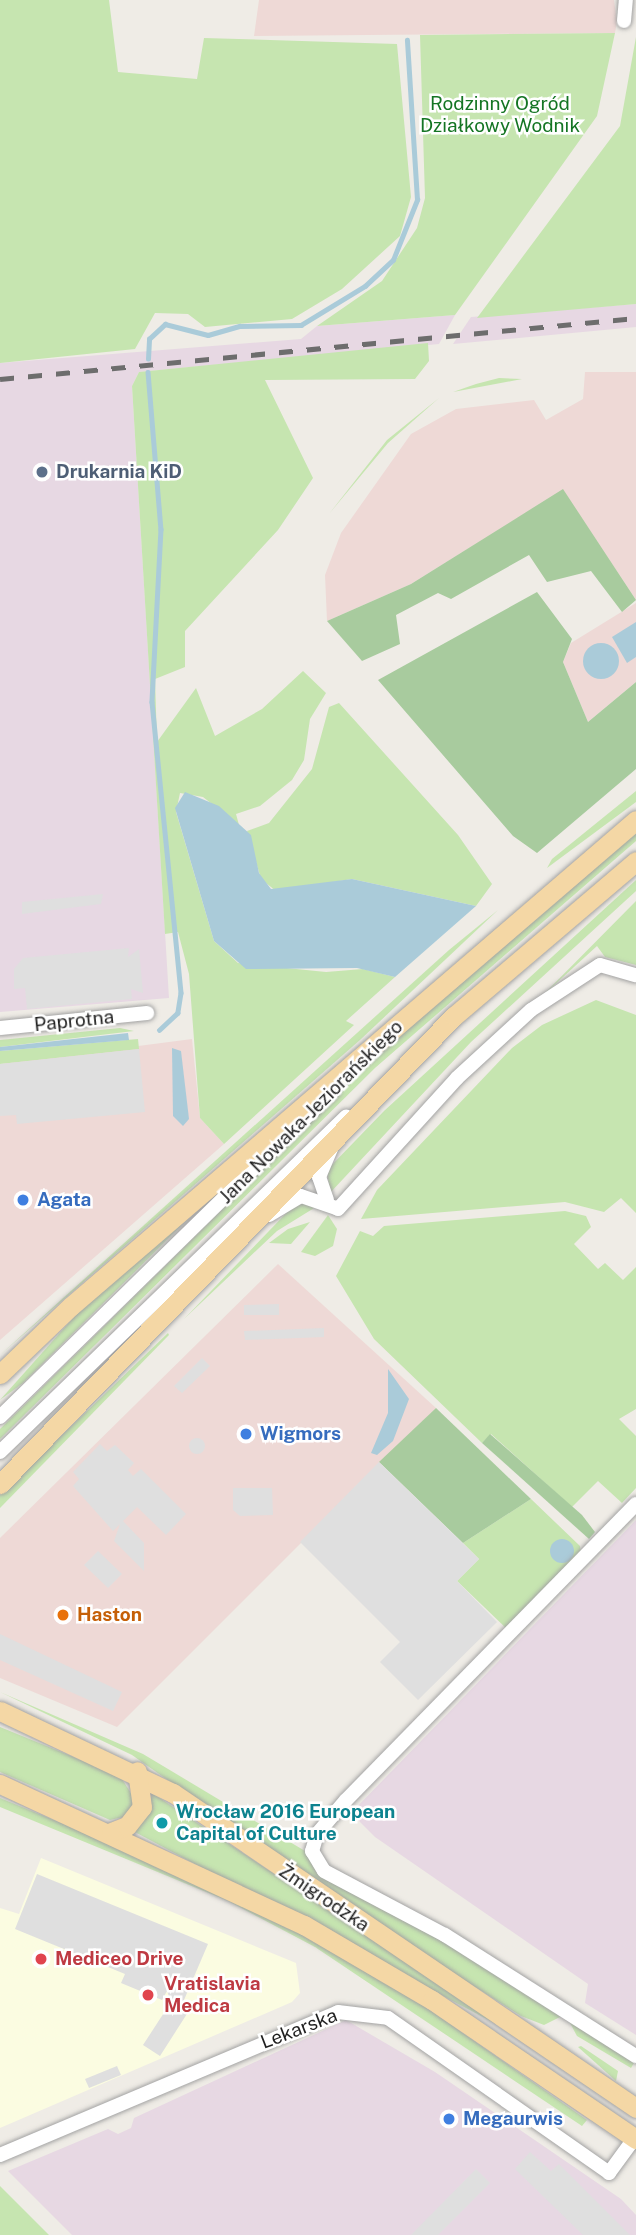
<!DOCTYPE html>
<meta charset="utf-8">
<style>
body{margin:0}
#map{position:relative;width:636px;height:2235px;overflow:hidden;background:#efece6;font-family:"Public Sans",sans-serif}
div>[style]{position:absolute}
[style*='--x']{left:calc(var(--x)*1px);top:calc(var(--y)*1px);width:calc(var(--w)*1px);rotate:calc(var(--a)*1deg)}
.commercial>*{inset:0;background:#eed9d6}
.industrial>*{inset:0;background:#e7d8e3}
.education>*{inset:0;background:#fbfce1}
.grass>*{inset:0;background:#c6e5b0}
.forest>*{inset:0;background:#a8cb9e}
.parking>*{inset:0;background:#dfdfdf}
.round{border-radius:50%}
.water>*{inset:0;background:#aacbd9}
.stream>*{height:4.5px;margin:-2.25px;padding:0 2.25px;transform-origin:2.25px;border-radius:2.25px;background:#aacbd9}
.roads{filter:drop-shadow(0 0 2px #a3a3a3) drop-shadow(0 0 2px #a3a3a3)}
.minor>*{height:14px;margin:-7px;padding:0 7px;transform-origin:7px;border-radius:7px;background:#fff}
.major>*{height:19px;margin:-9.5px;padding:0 9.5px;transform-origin:9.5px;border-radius:9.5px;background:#f4d7a5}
.rail>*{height:4.5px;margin-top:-2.25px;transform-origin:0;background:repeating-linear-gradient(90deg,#6d6d6d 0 14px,transparent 0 28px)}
.dots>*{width:19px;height:19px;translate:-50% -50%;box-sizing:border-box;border:4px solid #fff;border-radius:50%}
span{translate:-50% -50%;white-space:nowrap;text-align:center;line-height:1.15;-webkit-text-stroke:5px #fff;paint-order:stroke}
.park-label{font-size:19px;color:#147523}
.service-label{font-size:19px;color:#4e5e75;font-weight:700}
.left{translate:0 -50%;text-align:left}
.street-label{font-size:19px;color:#1f1f1f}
.shop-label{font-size:19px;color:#366cbe;font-weight:700}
.food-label{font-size:19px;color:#c56008;font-weight:700}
.culture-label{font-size:19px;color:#0d838f;font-weight:700}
.health-label{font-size:19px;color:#be3a42;font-weight:700}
</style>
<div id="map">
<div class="commercial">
<div style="clip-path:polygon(259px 0,614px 0,617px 21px,615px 33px,254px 36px)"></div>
<div style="clip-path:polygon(585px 372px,636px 372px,636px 600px,563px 490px,411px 584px,327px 621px,325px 575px,341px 533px,411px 434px,456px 409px,534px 400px,546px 420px,583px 399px)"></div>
<div style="clip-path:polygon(636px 603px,636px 682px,588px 722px,563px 662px,571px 643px)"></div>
<div style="clip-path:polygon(192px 1039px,200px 1118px,224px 1144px,0 1340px,0 1064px)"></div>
<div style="clip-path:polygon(278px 1264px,436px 1408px,117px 1727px,0 1678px,0 1538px)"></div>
</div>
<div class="industrial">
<div style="clip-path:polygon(636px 304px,636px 327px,453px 344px,471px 317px)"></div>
<div style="clip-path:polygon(455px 315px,439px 344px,139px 372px,132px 386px,169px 998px,0 1012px,0 363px,301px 339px,317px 326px)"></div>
<div style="clip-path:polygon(636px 1520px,636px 2035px,585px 2003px,588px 1984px,375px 1837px,351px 1813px)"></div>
<div style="clip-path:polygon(346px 2020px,435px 2072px,621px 2199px,636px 2215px,636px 2235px,72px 2235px,8px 2171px,108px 2129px,118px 2134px,131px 2128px,134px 2118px)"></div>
</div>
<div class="education">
<div style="clip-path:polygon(41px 1858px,296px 1963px,300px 1993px,292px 2002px,0 2128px,0 1908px,19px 1914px)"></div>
</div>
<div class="grass">
<div style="clip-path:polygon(0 0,109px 0,118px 72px,197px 79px,204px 38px,397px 44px,411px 197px,400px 236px,342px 289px,292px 319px,205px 327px,188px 314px,155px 313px,135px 349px,0 363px)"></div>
<div style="clip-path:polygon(615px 33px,597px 116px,455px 315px,317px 326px,382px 281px,417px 228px,425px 198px,420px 35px)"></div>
<div style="clip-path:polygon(636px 37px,636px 304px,477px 318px,620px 126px)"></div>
<div style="clip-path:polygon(428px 343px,429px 361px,415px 379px,265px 380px,313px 478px,278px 530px,185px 631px,185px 667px,155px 679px,157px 742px,196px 688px,215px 736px,262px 709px,303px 671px,326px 693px,310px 719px,304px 760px,292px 780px,260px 806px,236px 814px,239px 825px,203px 797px,180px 793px,176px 812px,214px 941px,238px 963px,326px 972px,363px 969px,395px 977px,346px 1021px,354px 1025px,224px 1144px,200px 1118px,189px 974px,178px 932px,165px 934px,132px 386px,139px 372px)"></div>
<div style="clip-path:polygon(499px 378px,522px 379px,453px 392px,476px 384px)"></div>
<div style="clip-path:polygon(439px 398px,388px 443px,329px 514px,387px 440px)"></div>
<div style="clip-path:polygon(339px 703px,458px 835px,492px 884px,476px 906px,352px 879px,276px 891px,261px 879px,247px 831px,269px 823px,312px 769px,329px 707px)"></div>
<div style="clip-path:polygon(636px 791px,636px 802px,547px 868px,552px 859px)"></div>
<div style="clip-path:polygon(636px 832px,636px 841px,375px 1068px,0 1439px,0 1429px,382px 1052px)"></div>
<div style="clip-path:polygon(636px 880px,636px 891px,471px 1042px,330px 1193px,327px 1170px,384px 1111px)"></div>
<div style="clip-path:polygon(636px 901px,636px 965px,605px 957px,597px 946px,540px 998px)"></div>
<div style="clip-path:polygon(498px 910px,360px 1040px,0 1355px,449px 950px)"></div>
<div style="clip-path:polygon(596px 1000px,636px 1015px,636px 1213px,621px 1198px,604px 1212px,565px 1202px,361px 1219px,377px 1190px,512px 1048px,542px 1025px)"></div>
<div style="clip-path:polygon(120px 1028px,134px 1031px,0 1047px,0 1040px)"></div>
<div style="clip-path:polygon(138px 1039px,139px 1049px,0 1064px,0 1051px)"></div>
<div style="clip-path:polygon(210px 1197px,23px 1383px,0 1400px,83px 1307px)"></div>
<div style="clip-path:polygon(296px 1203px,319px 1205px,277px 1231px,184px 1319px)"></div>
<div style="clip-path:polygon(565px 1211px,586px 1216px,591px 1227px,574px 1244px,598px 1269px,605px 1263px,623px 1280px,636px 1267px,636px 1409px,619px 1419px,636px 1436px,636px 1488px,622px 1503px,598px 1481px,572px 1507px,491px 1434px,482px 1443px,374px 1339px,336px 1276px,360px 1231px,373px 1236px,384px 1226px)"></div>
<div style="clip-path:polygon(328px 1215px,337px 1229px,333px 1246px,315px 1256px,301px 1252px)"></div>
<div style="clip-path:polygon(310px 1222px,291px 1244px,269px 1243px,288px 1229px)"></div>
<div style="clip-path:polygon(168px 1333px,169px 1335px,0 1508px,0 1495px)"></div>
<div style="clip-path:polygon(531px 1499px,580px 1546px,581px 1554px,508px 1630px,457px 1581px,479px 1559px,463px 1543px)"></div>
<div style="clip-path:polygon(0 1692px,143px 1754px,305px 1851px,317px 1873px,406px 1918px,562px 2016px,544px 2025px,521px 2016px,349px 1907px,132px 1755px)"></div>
<div style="clip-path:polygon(0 1727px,120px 1776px,136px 1801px,123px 1817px,110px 1820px,0 1772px)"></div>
<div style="clip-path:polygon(152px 1793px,448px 1989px,496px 2024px,133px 1831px,149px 1812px)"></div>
<div style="clip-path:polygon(0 1798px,151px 1860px,320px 1943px,410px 1996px,587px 2120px,582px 2126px,315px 1947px,228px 1901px,0 1807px)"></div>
<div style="clip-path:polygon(569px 2021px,634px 2063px,631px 2068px,577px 2036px)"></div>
<div style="clip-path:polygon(581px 2046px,618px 2071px,616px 2081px,578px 2047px)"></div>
<div style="clip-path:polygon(0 2186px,49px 2235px,0 2235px)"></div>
</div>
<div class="forest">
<div style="clip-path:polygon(563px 489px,636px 600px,622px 612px,591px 571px,547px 582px,529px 555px,451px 599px,438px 593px,396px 615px,400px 644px,362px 661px,327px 621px,411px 584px)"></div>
<div style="clip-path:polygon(537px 592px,572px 639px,563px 662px,588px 722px,636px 682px,636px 769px,537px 853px,513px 836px,378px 680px)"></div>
<div style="clip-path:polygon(436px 1408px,531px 1499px,463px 1543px,379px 1462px)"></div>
<div style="clip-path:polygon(490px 1434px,582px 1515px,595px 1532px,589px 1539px,482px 1443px)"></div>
</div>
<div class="parking">
<div style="clip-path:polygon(103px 894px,101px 904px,22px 914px,22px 902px)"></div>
<div style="clip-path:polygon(129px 948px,128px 957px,139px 949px,143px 993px,131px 989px,132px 999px,27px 1009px,25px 988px,14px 989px,14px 969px,23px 958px)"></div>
<div style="clip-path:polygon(139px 1049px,145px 1112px,17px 1124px,16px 1115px,0 1116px,0 1064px)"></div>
<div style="clip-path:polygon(279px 1304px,279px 1315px,244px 1315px,244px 1305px)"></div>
<div style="clip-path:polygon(324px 1328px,324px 1337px,245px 1340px,244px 1331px)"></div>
<div style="clip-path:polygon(202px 1358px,210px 1366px,182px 1393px,174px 1386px)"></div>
<div class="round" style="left:189px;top:1438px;width:16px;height:16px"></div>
<div style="clip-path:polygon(100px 1444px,107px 1451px,115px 1445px,134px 1463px,128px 1470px,133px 1476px,141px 1469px,186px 1514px,166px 1535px,137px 1507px,123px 1521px,144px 1543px,144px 1571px,114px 1541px,120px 1524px,113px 1531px,73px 1486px,79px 1479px,73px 1472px)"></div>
<div style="clip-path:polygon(379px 1462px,479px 1559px,457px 1581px,497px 1622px,418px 1700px,380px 1662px,400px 1642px,300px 1542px)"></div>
<div style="clip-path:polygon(233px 1488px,272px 1488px,273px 1515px,240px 1516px,233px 1510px)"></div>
<div style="clip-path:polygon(98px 1551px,122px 1574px,108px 1588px,84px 1565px)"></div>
<div style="clip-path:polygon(0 1634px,122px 1692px,113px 1711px,0 1660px)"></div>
<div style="clip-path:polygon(37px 1874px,208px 1944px,184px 2000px,192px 2006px,160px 2056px,143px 2045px,171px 2002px,167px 1991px,162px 2000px,121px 1983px,125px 1974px,15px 1929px)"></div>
<div style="clip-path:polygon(117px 2066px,121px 2075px,89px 2088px,85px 2079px)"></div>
<div style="clip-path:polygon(530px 2152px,551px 2171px,559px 2164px,630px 2235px,583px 2235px,515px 2169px)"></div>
<div style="clip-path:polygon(476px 2169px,490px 2183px,438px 2235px,411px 2235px)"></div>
</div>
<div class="water">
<div style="clip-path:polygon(636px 622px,636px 657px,627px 663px,612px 637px)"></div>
<div class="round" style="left:583px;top:643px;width:36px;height:36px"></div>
<div style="clip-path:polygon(185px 792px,219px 806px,251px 835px,259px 873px,271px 889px,352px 879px,476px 906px,395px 977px,357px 968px,246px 969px,214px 941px,175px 808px)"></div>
<div style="clip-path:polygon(128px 1033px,129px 1040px,0 1051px,0 1047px)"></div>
<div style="clip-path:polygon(172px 1048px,181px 1051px,189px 1119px,183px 1126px,173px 1116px)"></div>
<div style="clip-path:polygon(388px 1369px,409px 1399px,393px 1441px,377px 1455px,371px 1453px,388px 1413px)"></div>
<div class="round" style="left:550px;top:1539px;width:24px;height:24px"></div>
</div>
<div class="stream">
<div style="--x:148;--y:359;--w:20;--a:-87"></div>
<div style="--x:149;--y:339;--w:22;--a:-43"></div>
<div style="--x:165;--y:324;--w:44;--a:14.3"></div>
<div style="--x:208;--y:335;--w:33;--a:-16"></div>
<div style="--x:240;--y:326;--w:61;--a:-0.9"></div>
<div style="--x:301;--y:325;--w:75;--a:-31.4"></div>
<div style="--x:365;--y:286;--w:38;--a:-43"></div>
<div style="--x:393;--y:260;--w:65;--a:-68.2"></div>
<div style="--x:417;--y:200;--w:160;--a:-93.6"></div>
<div style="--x:148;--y:372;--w:158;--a:85.3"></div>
<div style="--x:161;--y:529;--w:173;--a:93"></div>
<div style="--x:152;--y:702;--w:292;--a:84.3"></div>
<div style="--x:181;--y:993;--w:20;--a:99"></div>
<div style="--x:178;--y:1013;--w:25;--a:137"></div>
</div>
<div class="roads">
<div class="minor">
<div style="--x:624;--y:21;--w:21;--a:-85"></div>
<div style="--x:0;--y:1028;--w:148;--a:-5.8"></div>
<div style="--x:327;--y:1200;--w:24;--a:-109"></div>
<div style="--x:319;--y:1177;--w:34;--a:-67"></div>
<div style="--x:269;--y:1215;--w:37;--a:-31"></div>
<div style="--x:301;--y:1196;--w:39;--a:19"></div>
<div style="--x:338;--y:1209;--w:177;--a:-47.7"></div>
<div style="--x:457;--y:1078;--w:100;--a:-42.6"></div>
<div style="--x:531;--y:1010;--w:82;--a:-33.1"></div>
<div style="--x:600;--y:965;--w:37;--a:16"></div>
<div style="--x:0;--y:1417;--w:467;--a:-44.4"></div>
<div style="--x:0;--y:1452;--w:482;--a:-44.1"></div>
<div style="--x:636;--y:1504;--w:414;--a:134.4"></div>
<div style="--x:346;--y:1800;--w:45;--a:130.5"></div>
<div style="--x:317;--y:1834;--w:18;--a:106"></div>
<div style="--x:312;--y:1851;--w:23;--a:59"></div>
<div style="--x:324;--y:1871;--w:137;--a:27.9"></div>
<div style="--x:445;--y:1935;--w:226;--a:32.4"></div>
<div style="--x:0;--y:2155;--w:367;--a:-22.9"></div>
<div style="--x:338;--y:2012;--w:50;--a:6.8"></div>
<div style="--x:388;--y:2018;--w:270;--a:35"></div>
<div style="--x:609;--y:2173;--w:46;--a:-53.9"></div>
</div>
<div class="major">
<div style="--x:0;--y:1374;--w:98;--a:-43.8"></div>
<div style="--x:71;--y:1306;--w:745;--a:-40.7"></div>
<div style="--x:0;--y:1484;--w:652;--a:-45.87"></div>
<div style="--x:454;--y:1016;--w:239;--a:-40.4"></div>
<div style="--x:0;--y:1711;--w:191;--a:25.4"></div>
<div style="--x:173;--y:1793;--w:560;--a:34.23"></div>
<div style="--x:0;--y:1784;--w:335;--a:24.9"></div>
<div style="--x:304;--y:1925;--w:148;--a:30.4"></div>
<div style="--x:432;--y:2000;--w:247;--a:34.3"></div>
<div style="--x:111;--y:1832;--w:17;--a:-21"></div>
<div style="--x:127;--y:1826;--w:24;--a:-52"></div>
<div style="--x:142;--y:1807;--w:36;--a:-98"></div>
</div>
</div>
<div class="rail">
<div style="--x:0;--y:379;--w:639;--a:-5.48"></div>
</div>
<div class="dots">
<div style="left:42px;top:472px;background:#5c6f8a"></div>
<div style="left:23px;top:1200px;background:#3f7fe0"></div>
<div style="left:246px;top:1434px;background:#3f7fe0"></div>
<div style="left:63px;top:1615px;background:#e8710a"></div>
<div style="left:162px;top:1823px;background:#0f9aa8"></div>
<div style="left:41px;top:1959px;background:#e0444e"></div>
<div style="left:148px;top:1995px;background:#e0444e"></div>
<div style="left:449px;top:2119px;background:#3f7fe0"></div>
</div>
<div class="park-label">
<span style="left:500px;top:115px">Rodzinny Ogród<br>Działkowy Wodnik</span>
</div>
<div class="service-label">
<span class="left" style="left:56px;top:472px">Drukarnia KiD</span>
</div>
<div class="street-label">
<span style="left:74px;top:1021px;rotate:-6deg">Paprotna</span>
<span style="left:311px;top:1112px;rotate:-45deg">Jana Nowaka-Jeziorańskiego</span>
<span style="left:324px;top:1898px;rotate:34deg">Żmigrodzka</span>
<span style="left:299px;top:2029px;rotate:-21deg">Lekarska</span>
</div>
<div class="shop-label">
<span class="left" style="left:37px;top:1200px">Agata</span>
<span class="left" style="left:260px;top:1434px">Wigmors</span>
<span class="left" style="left:463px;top:2119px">Megaurwis</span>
</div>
<div class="food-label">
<span class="left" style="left:77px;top:1615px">Haston</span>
</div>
<div class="culture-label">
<span class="left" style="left:176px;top:1823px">Wrocław 2016 European<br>Capital of Culture</span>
</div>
<div class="health-label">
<span class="left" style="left:55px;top:1959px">Mediceo Drive</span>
<span class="left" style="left:164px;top:1995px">Vratislavia<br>Medica</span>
</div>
</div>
